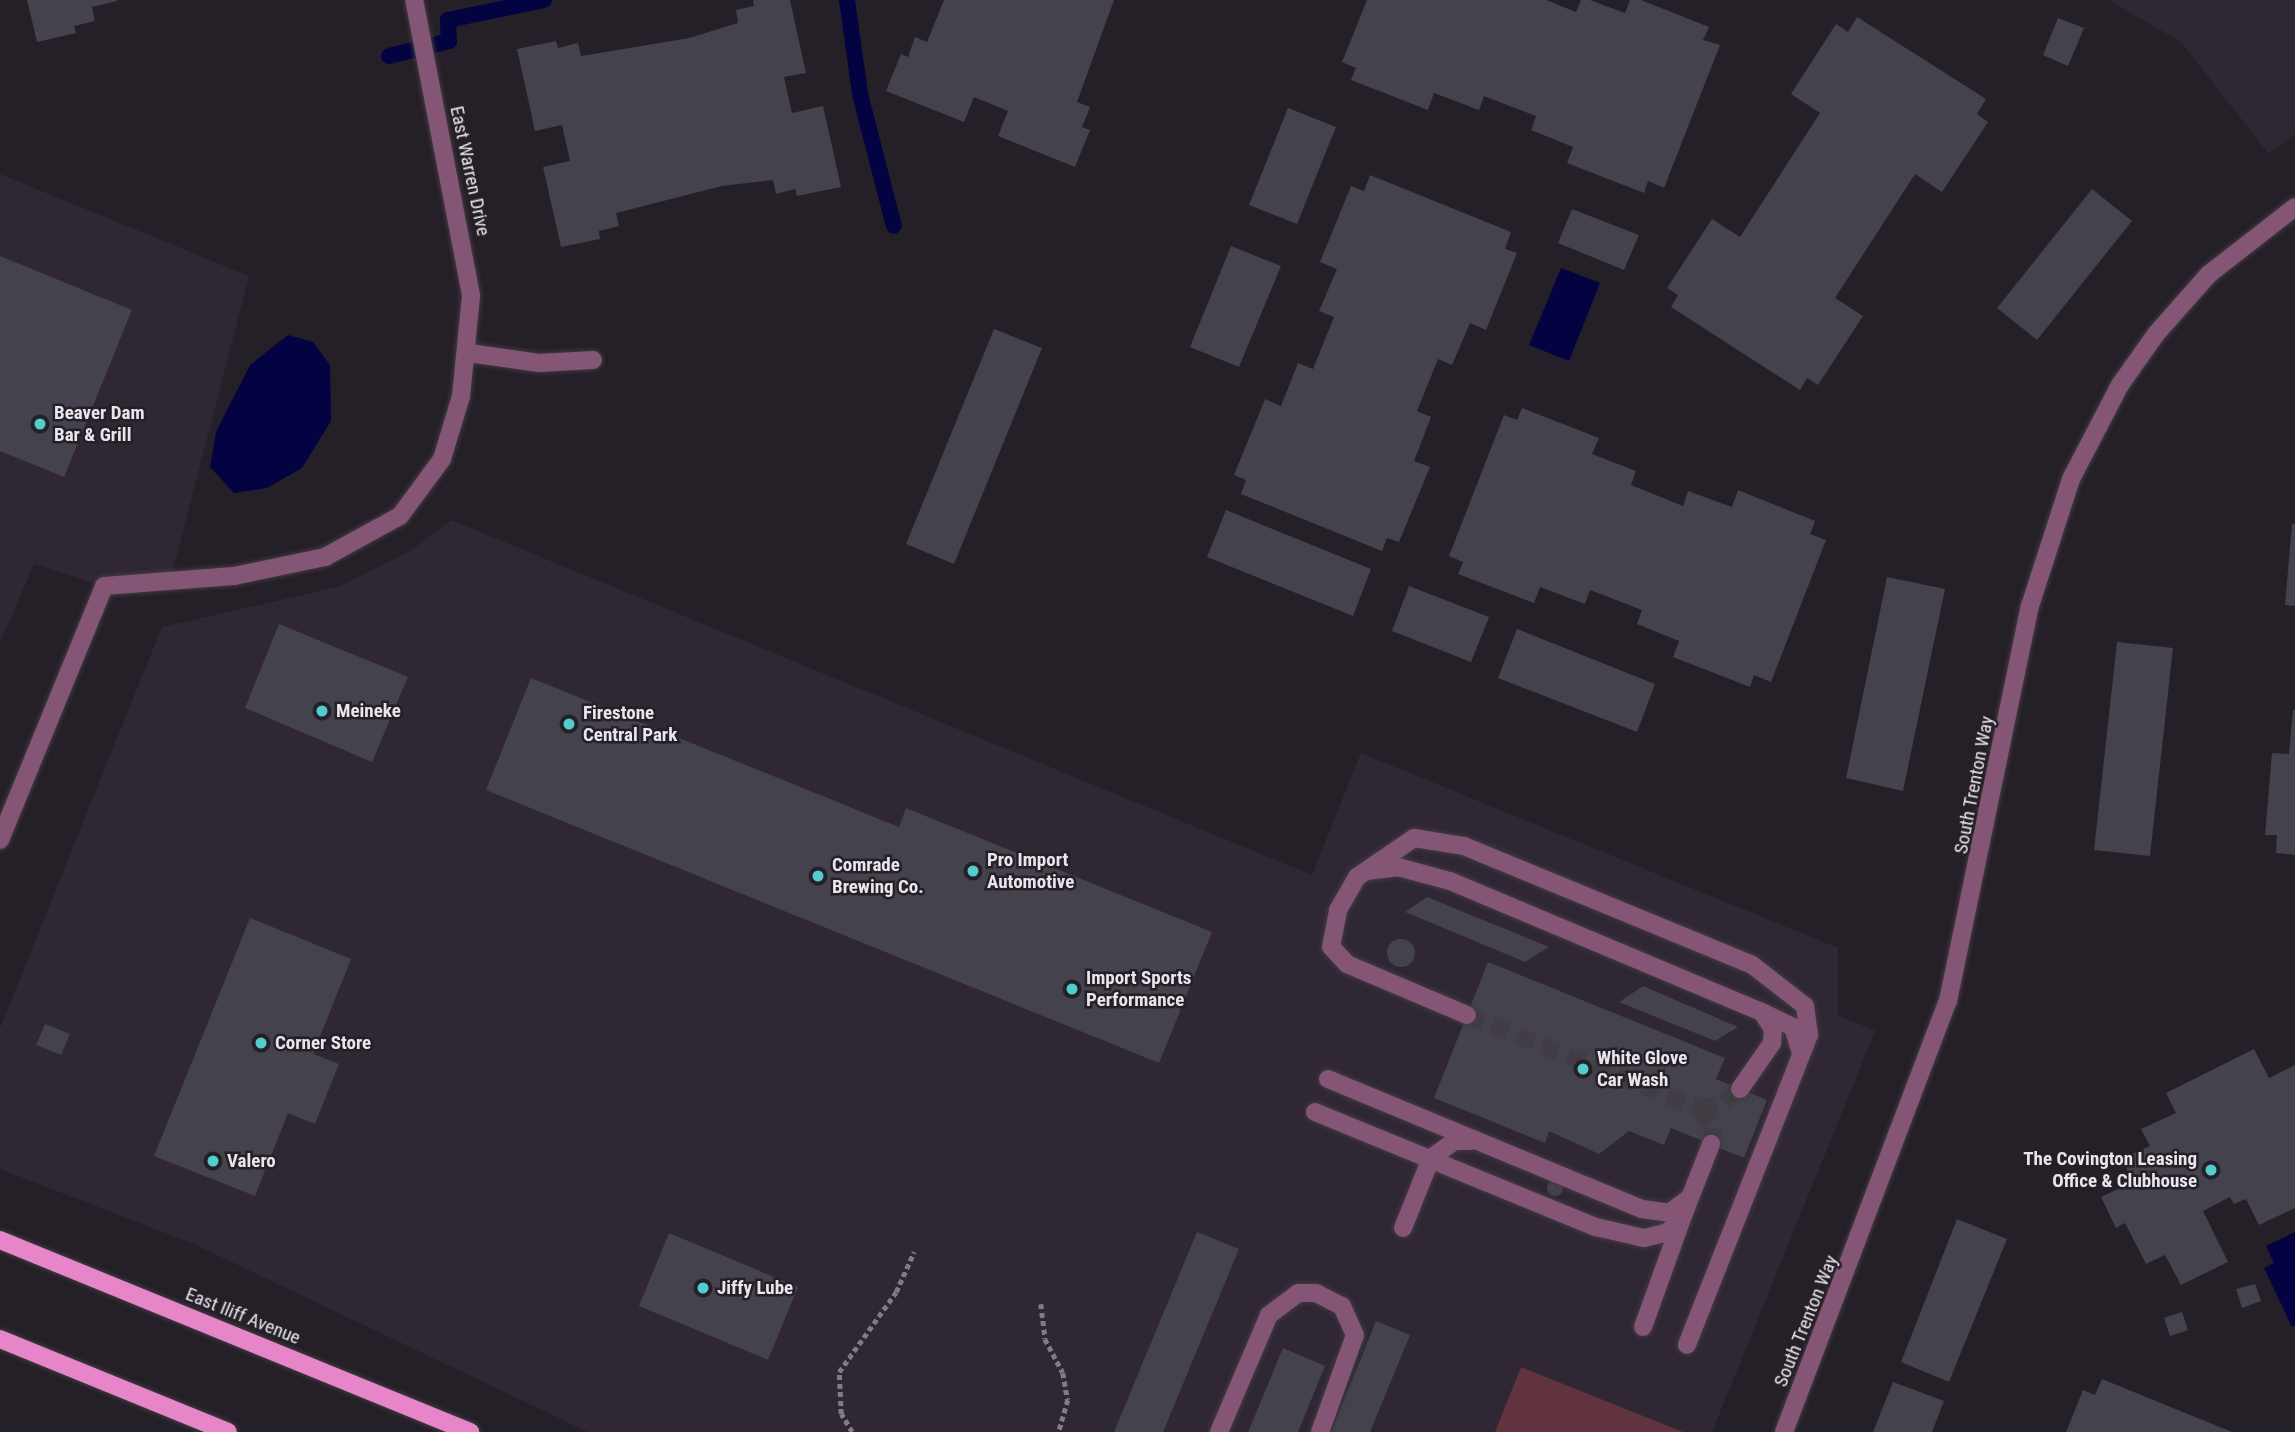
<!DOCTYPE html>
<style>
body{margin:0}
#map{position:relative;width:2295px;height:1432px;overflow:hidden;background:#251f27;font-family:"Roboto Condensed",sans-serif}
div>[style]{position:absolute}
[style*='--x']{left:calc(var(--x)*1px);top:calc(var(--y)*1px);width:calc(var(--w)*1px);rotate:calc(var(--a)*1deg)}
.built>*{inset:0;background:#302734}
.green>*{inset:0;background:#61333f}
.water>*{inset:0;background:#030341}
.stream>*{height:16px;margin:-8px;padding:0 8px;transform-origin:8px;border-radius:8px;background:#030341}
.building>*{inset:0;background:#44424c}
.round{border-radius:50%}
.minor-tunnel>*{height:18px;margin-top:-9px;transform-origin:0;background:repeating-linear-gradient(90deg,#423d44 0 18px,transparent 0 27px)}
.path>*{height:4.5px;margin-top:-2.25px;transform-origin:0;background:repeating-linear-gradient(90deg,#817c82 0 5px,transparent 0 8.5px)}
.roads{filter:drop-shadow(0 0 2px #403b42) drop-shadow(0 0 2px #403b42)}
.minor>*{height:18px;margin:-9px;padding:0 9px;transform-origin:9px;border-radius:9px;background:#845575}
.major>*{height:18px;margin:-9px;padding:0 9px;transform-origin:9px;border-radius:9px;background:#e785c9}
.dots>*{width:19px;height:19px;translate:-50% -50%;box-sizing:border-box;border:4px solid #251f27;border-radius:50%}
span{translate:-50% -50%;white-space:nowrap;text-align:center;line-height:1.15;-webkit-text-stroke:5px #251f27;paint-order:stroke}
.street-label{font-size:19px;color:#e9e5ea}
.poi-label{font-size:19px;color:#e9e5ea;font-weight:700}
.left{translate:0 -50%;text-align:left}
.right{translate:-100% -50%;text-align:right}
</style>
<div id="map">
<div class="built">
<div style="clip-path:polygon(2109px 0,2295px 0,2295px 135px,2268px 153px,2181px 42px)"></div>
<div style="clip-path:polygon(0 174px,249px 276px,170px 582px,104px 586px,34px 564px,0 643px)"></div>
<div style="clip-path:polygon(451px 520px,1312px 875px,1361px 753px,1838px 948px,1838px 1015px,1875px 1031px,1712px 1432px,588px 1432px,194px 1244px,0 1169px,0 1028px,162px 627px,341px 586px,409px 552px)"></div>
</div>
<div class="green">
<div style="clip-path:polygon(1521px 1367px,1683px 1432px,1495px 1432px)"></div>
</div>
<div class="water">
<div style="clip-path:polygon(1561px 268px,1600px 283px,1569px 361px,1529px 345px)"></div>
<div style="clip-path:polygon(288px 335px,313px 342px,330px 365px,331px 421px,302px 468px,267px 488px,234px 493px,210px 467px,216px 432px,250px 365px)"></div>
<div style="clip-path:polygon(2295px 1232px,2295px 1326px,2292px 1327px,2264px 1268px,2274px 1263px,2266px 1246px)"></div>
</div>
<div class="stream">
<div style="--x:847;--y:0;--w:95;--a:82.1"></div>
<div style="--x:860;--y:94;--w:136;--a:75.6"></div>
<div style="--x:389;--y:56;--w:62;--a:-14"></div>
<div style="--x:449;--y:41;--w:21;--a:-93"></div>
<div style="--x:448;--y:20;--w:98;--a:-11.8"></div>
</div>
<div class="building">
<div style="clip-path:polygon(27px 0,117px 0,117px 1px,92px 7px,95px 21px,74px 26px,76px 33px,37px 42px)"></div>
<div style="clip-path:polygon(753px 0,790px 0,806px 73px,784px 77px,792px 113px,823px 106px,841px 187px,797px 196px,795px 189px,776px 194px,773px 180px,722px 186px,616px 213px,619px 226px,599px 231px,600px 239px,561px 247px,543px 167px,570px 161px,562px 125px,535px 131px,517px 49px,556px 41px,558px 48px,578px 43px,581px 56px,689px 38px,738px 23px,736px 10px,754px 6px)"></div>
<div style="clip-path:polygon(944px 0,1114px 0,1077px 102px,1090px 107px,1082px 127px,1090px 130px,1075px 167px,998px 136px,1008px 111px,974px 97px,964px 122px,886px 91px,901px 54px,908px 57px,915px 37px,927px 42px)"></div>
<div style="clip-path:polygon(1367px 0,1546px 0,1576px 12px,1581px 0,1590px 0,1625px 13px,1630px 0,1641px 0,1709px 27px,1703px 40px,1720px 45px,1664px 188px,1648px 181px,1644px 193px,1567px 163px,1573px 147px,1531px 130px,1536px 116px,1484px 96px,1479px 110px,1434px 93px,1428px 110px,1351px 80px,1356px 68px,1342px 62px)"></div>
<div style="clip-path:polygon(1857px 17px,1986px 99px,1977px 114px,1988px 122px,1942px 192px,1915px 174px,1835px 298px,1863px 316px,1818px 385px,1807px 378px,1800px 390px,1671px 307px,1678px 295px,1667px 288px,1712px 219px,1740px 237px,1820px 113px,1791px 94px,1836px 24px,1848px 32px)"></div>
<div style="clip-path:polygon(2058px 18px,2084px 28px,2068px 66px,2043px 55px)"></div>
<div style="clip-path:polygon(1288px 108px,1336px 127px,1297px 224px,1249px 205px)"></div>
<div style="clip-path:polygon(1370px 175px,1511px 232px,1505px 249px,1517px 253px,1486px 330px,1470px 323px,1452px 365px,1438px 359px,1417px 411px,1431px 417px,1414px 461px,1430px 467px,1399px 542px,1387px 538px,1382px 551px,1241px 494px,1246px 480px,1234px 475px,1265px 399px,1281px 406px,1298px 363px,1313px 369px,1334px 317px,1319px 311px,1337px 269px,1320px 262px,1351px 186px,1364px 191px)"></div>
<div style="clip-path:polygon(2092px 189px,2132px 221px,2037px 340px,1997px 308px)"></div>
<div style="clip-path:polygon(1572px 209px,1639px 235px,1624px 270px,1558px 243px)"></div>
<div style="clip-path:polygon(1231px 246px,1281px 266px,1239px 367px,1190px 347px)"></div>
<div style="clip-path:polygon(0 256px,132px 310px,64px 477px,0 451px)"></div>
<div style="clip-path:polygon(994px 329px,1042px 348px,954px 564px,906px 544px)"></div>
<div style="clip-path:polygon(1522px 408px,1599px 438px,1592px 454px,1636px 471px,1631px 485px,1683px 506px,1688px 491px,1732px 507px,1738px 490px,1815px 521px,1810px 534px,1826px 540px,1771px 682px,1754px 675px,1750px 687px,1673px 657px,1679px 641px,1637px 624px,1642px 610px,1590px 590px,1585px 604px,1540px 587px,1534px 603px,1458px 574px,1463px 562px,1449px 556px,1504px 415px,1517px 420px)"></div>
<div style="clip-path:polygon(1226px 510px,1371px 569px,1353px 616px,1207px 557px)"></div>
<div style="clip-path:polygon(2292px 524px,2295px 524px,2295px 606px,2285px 605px)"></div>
<div style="clip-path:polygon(1887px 577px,1945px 589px,1903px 791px,1846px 778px)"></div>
<div style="clip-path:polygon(1409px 586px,1489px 617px,1471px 662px,1392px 631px)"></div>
<div style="clip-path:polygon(279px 624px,408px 677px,372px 762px,245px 708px)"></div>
<div style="clip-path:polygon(1517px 629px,1655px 684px,1637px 732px,1498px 678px)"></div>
<div style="clip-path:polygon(2117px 642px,2173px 648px,2150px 856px,2094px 850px)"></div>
<div style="clip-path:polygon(531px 678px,899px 827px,906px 808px,1212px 932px,1159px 1063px,486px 790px)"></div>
<div style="clip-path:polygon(2293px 710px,2295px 710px,2295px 855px,2276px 853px,2277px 835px,2265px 835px,2272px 753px,2289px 754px)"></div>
<div style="clip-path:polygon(1427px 897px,1549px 947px,1525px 962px,1405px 912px)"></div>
<div style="clip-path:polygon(250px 918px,351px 959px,313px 1054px,339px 1064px,315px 1124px,288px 1113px,255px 1196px,154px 1156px)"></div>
<div class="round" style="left:1387px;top:939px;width:28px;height:28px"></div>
<div style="clip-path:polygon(1488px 962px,1725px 1058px,1716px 1079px,1767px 1100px,1744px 1158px,1671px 1128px,1664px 1145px,1629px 1131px,1599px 1154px,1549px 1131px,1545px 1143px,1434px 1098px)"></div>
<div style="clip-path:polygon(1643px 986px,1738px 1027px,1715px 1041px,1619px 1002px)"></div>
<div style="clip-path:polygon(45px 1024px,70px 1034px,61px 1055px,36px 1045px)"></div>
<div style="clip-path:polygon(2254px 1049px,2269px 1078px,2295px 1065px,2295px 1208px,2259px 1225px,2246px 1199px,2234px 1204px,2230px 1197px,2203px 1211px,2228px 1262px,2181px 1285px,2165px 1255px,2146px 1264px,2125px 1223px,2116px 1228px,2101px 1197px,2133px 1182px,2122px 1159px,2150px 1146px,2141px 1129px,2176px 1113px,2166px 1093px)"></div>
<div class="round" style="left:1547px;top:1180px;width:16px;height:16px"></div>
<div style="clip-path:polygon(1957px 1219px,2007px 1239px,1949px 1382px,1901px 1362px)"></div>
<div style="clip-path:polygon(1197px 1232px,1239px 1249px,1163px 1432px,1114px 1432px)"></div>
<div style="clip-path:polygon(669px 1233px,798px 1287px,768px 1360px,639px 1306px)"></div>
<div style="clip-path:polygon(2255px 1284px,2261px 1301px,2242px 1308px,2236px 1289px)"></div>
<div style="clip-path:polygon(2182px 1312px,2188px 1330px,2170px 1336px,2164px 1318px)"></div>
<div style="clip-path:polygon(1376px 1321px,1410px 1335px,1370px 1432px,1331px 1432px)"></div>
<div style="clip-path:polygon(1283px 1348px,1325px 1366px,1298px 1432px,1248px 1432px)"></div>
<div style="clip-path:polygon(2102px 1379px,2232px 1432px,2066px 1432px,2083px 1390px,2095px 1395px)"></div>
<div style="clip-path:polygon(1893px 1382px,1944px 1401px,1932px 1432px,1873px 1432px)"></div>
</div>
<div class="minor-tunnel">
<div style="--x:1467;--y:1015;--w:250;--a:22.1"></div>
<div style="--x:1699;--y:1109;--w:24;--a:52"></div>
<div style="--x:1714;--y:1128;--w:16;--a:101"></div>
<div style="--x:1699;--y:1109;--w:26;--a:-13"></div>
<div style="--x:1724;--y:1103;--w:21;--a:-41"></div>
</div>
<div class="path">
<div style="--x:1041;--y:1304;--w:35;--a:83"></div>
<div style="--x:1045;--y:1339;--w:38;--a:62"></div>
<div style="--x:1063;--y:1373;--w:27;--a:80"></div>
<div style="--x:1068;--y:1400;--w:33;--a:106"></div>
<div style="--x:852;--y:1432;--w:21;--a:-121"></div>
<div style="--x:841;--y:1414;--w:42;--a:-92.7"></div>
<div style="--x:839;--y:1372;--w:98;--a:-54.5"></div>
<div style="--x:896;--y:1292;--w:44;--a:-65.8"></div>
</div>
<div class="roads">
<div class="minor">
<div style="--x:469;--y:353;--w:71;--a:8.1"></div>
<div style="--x:539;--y:363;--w:54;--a:-3.2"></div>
<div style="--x:0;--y:840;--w:274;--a:-67.7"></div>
<div style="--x:104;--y:586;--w:130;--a:-4.4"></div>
<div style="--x:234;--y:576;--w:93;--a:-11.8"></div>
<div style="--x:325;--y:557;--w:85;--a:-28.7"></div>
<div style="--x:400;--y:516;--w:71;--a:-53.6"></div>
<div style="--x:442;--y:459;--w:66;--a:-73.2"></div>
<div style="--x:461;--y:396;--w:101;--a:-84.3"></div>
<div style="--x:471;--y:295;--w:300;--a:-100.9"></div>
<div style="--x:1367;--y:871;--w:31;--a:-7"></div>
<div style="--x:1398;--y:867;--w:54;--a:15.1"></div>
<div style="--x:1450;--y:881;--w:338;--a:22.8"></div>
<div style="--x:1762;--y:1012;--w:34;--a:26"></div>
<div style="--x:1793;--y:1027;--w:27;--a:73"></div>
<div style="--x:1467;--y:1015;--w:130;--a:-157"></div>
<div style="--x:1347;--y:964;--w:23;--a:-133"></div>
<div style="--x:1331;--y:947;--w:38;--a:-79"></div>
<div style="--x:1338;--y:910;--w:38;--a:-60"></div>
<div style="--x:1357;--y:877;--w:69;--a:-34.4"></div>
<div style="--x:1414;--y:838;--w:51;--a:9.1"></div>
<div style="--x:1464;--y:846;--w:310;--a:22.4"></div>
<div style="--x:1751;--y:964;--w:68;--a:37.9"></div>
<div style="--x:1805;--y:1006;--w:29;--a:82"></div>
<div style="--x:1809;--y:1035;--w:333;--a:111.5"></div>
<div style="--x:1328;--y:1079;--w:340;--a:22.5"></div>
<div style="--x:1642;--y:1209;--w:27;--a:8"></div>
<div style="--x:1669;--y:1213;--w:24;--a:-36"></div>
<div style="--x:1740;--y:1089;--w:56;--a:-55.2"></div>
<div style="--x:1772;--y:1043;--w:14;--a:-86"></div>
<div style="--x:1773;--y:1029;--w:20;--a:-123"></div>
<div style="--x:1315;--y:1112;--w:304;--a:22.3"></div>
<div style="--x:1596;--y:1227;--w:49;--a:12.9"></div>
<div style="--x:1644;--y:1238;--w:23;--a:-13"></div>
<div style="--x:1666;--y:1233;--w:19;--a:-39"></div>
<div style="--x:1681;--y:1221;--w:83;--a:-68.7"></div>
<div style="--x:1403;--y:1228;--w:75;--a:-68.2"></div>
<div style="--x:1431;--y:1158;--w:29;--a:-36"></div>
<div style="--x:1454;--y:1141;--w:17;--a:0"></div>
<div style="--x:1643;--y:1327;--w:109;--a:-70.2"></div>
<div style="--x:1219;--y:1432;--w:127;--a:-66.9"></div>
<div style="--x:1269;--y:1315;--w:36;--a:-37"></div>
<div style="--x:1298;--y:1293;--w:18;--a:0"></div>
<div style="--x:1316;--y:1293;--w:29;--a:27"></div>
<div style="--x:1342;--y:1306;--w:32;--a:66"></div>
<div style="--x:1355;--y:1335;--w:103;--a:109.8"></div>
<div style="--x:1784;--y:1432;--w:461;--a:-69.2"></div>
<div style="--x:1948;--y:1001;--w:403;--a:-78.3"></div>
<div style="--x:2030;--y:606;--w:133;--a:-72.1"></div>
<div style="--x:2071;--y:479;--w:106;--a:-62.5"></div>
<div style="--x:2120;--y:385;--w:62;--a:-54.8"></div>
<div style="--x:2156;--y:334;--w:80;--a:-48.5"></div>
<div style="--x:2209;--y:274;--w:109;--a:-37.9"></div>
</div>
<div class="major">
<div style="--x:0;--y:1240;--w:508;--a:22.22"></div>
<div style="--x:0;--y:1339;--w:246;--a:22.2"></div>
</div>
</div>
<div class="dots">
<div style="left:40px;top:424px;background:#52cdce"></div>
<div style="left:322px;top:711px;background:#52cdce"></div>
<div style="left:569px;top:724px;background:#52cdce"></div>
<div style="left:973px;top:871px;background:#52cdce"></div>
<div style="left:818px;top:876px;background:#52cdce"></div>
<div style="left:1072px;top:989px;background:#52cdce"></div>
<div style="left:261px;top:1043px;background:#52cdce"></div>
<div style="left:1583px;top:1069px;background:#52cdce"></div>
<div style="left:213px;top:1161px;background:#52cdce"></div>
<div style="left:2211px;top:1170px;background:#52cdce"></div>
<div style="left:703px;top:1288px;background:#52cdce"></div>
</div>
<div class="street-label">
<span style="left:470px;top:171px;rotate:78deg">East Warren Drive</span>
<span style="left:1974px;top:785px;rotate:-79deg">South Trenton Way</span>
<span style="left:243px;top:1316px;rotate:22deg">East Iliff Avenue</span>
<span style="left:1806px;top:1321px;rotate:-68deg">South Trenton Way</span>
</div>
<div class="poi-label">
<span class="left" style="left:54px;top:424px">Beaver Dam<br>Bar &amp; Grill</span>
<span class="left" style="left:336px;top:711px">Meineke</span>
<span class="left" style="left:583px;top:724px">Firestone<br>Central Park</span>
<span class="left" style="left:987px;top:871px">Pro Import<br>Automotive</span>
<span class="left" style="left:832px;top:876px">Comrade<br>Brewing Co.</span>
<span class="left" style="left:1086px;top:989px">Import Sports<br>Performance</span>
<span class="left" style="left:275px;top:1043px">Corner Store</span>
<span class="left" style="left:1597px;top:1069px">White Glove<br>Car Wash</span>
<span class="right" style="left:2197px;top:1170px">The Covington Leasing<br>Office &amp; Clubhouse</span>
<span class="left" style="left:227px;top:1161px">Valero</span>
<span class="left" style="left:717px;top:1288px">Jiffy Lube</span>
</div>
</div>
